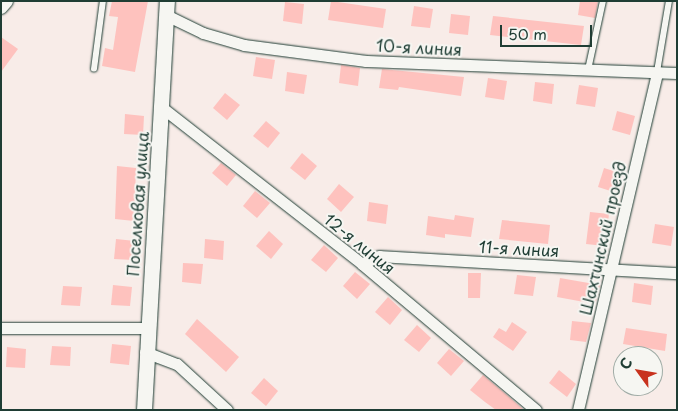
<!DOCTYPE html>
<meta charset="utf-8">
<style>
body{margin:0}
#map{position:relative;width:678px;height:411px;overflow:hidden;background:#f8ece8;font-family:"Playpen Sans",sans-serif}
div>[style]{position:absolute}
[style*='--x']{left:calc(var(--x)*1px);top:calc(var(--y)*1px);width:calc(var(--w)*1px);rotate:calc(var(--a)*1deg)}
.building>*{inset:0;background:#fec2be}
.roads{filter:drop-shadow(0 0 1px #1f3d34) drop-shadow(0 0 1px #1f3d34)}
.service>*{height:5.5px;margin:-2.75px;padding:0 2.75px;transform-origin:2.75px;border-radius:2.75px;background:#f6f6f2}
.minor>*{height:11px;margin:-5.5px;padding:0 5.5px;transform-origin:5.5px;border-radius:5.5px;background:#f6f6f2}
.tertiary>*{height:15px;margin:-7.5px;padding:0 7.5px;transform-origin:7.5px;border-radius:7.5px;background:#f6f6f2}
span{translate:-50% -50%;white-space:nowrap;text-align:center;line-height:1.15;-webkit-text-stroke:4px #f6f6f2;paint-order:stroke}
.street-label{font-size:16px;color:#1f3d34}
.frame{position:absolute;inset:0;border:2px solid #1f3d34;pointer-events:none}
.north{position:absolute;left:613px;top:346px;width:50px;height:50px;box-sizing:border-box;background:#f6f6f2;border:1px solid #a0aca6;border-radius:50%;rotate:302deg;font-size:14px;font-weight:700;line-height:20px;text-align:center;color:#1f3d34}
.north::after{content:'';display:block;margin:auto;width:18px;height:22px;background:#c8321e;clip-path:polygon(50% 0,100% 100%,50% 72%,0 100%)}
.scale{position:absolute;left:500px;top:25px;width:92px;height:22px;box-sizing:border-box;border:2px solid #1f3d34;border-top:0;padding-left:6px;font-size:15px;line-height:18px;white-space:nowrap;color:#1f3d34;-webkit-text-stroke:4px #f6f6f2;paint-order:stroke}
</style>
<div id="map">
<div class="building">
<div style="clip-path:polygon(112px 1px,148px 1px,135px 72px,102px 66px,105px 48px,113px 50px,118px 17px,109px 16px)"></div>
<div style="clip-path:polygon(331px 1px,386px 9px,383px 28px,328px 20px)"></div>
<div style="clip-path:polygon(580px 1px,598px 1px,595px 18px,578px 15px)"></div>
<div style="clip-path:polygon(285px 2px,304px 4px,302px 24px,283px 21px)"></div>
<div style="clip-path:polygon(414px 6px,433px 9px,430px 28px,411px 26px)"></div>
<div style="clip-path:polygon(451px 14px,470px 16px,468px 35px,449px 33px)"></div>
<div style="clip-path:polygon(493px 16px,584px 26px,581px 45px,490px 35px)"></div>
<div style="clip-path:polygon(1px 37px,18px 49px,1px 72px)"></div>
<div style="clip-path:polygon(256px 57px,275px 60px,272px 79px,253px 76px)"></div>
<div style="clip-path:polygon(341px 65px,360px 68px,358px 86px,339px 83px)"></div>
<div style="clip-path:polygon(382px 69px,464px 77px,461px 96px,399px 87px,398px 90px,379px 88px)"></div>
<div style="clip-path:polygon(287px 72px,307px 75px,304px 94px,285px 91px)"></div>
<div style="clip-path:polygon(488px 78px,507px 81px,504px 100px,485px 97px)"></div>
<div style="clip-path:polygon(535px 82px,554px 84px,552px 104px,533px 101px)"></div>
<div style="clip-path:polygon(579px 85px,598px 88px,595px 107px,576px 104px)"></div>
<div style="clip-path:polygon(225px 93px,240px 105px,227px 120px,213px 108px)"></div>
<div style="clip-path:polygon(617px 111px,635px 116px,630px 135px,612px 130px)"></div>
<div style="clip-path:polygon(125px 114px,144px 116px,143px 135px,124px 134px)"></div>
<div style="clip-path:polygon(266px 121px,280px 133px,268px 148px,253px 136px)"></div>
<div style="clip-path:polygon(302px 153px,317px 166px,305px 180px,290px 168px)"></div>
<div style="clip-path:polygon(221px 163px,236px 175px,227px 186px,212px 173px)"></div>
<div style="clip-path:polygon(117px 166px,136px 168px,134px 221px,115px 219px)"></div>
<div style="clip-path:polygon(604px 168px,623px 174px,617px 193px,598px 187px)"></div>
<div style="clip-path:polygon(339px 184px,354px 197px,341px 212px,327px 199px)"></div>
<div style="clip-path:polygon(255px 191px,270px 203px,257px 218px,243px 206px)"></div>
<div style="clip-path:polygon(369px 202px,388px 205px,386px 224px,367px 221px)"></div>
<div style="clip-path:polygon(590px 212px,609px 214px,605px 246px,586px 244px)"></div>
<div style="clip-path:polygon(455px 215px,474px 218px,471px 237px,445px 234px,445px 238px,426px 235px,428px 216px,454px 220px)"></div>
<div style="clip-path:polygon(502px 220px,550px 225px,548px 244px,499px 239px)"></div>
<div style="clip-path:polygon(655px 224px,674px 227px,671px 246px,652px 243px)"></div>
<div style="clip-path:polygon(269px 231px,283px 244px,271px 259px,256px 246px)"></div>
<div style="clip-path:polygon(116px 239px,135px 241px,133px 260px,114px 259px)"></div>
<div style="clip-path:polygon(205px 239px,224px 241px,223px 260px,204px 258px)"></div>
<div style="clip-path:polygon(324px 245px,338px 258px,326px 272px,311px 260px)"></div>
<div style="clip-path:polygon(183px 263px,203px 264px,201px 284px,182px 282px)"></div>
<div style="clip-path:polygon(355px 272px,370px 284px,357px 299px,343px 286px)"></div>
<div style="clip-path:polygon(468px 273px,481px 273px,480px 298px,468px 298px)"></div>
<div style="clip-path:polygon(517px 275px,536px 277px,533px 296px,514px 294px)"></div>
<div style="clip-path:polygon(560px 278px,600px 285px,595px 304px,557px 297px)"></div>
<div style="clip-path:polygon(634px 283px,653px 286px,651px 305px,632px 302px)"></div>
<div style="clip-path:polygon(113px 285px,132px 287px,130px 306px,111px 305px)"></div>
<div style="clip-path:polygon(63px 286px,82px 287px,80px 306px,61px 305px)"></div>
<div style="clip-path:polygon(388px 297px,402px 310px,390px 325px,375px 312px)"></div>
<div style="clip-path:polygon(197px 319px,239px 357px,226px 372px,185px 334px)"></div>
<div style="clip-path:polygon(572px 321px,591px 323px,586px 342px,570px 340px)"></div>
<div style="clip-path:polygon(512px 322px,527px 332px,513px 351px,493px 337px,499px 328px,506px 332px)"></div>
<div style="clip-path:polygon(417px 325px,431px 338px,419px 352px,404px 340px)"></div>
<div style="clip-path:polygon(626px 328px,667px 334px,665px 351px,623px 344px)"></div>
<div style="clip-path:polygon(112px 344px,131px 346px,129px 365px,110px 363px)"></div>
<div style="clip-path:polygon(52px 346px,71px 347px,70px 366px,50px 365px)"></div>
<div style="clip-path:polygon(7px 347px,26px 349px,25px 368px,6px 367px)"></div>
<div style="clip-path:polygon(449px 349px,464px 361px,451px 376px,437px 363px)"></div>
<div style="clip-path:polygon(559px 370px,576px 384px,567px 397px,549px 383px)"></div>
<div style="clip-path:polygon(483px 375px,508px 396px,524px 410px,496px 410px,485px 402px,470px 390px)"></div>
<div style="clip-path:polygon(264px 378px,278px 391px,266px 406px,251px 393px)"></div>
</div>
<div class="roads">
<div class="service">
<div style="--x:94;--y:69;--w:69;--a:-82.5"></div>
<div style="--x:588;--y:70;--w:71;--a:-77.7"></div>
<div style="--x:657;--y:72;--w:72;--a:-80.4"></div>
</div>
<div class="minor">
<div style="--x:1;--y:8;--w:9;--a:-49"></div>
<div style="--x:166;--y:15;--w:41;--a:25.9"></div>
<div style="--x:203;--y:33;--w:43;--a:16.3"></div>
<div style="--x:244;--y:45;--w:123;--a:7.5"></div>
<div style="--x:366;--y:61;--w:311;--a:2.2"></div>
<div style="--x:160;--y:106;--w:256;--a:38"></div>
<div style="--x:362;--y:264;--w:227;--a:40"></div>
<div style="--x:362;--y:264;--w:19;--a:-25"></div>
<div style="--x:379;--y:256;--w:298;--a:3.3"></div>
<div style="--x:1;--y:328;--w:145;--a:0"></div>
<div style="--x:145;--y:352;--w:34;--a:21"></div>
<div style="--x:177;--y:364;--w:68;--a:42.6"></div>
<div style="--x:578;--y:410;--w:347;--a:-76.8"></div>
</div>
<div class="tertiary">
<div style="--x:144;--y:410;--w:410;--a:-86.8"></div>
</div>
</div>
<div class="street-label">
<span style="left:419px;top:47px;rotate:3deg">10-я линия</span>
<span style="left:137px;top:204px;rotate:-86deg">Поселковая улица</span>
<span style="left:602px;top:238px;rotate:-77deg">Шахтинский проезд</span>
<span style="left:360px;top:243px;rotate:39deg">12-я линия</span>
<span style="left:519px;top:248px;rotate:3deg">11-я линия</span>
</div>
<div class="frame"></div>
<div class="north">С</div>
<div class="scale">50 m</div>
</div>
